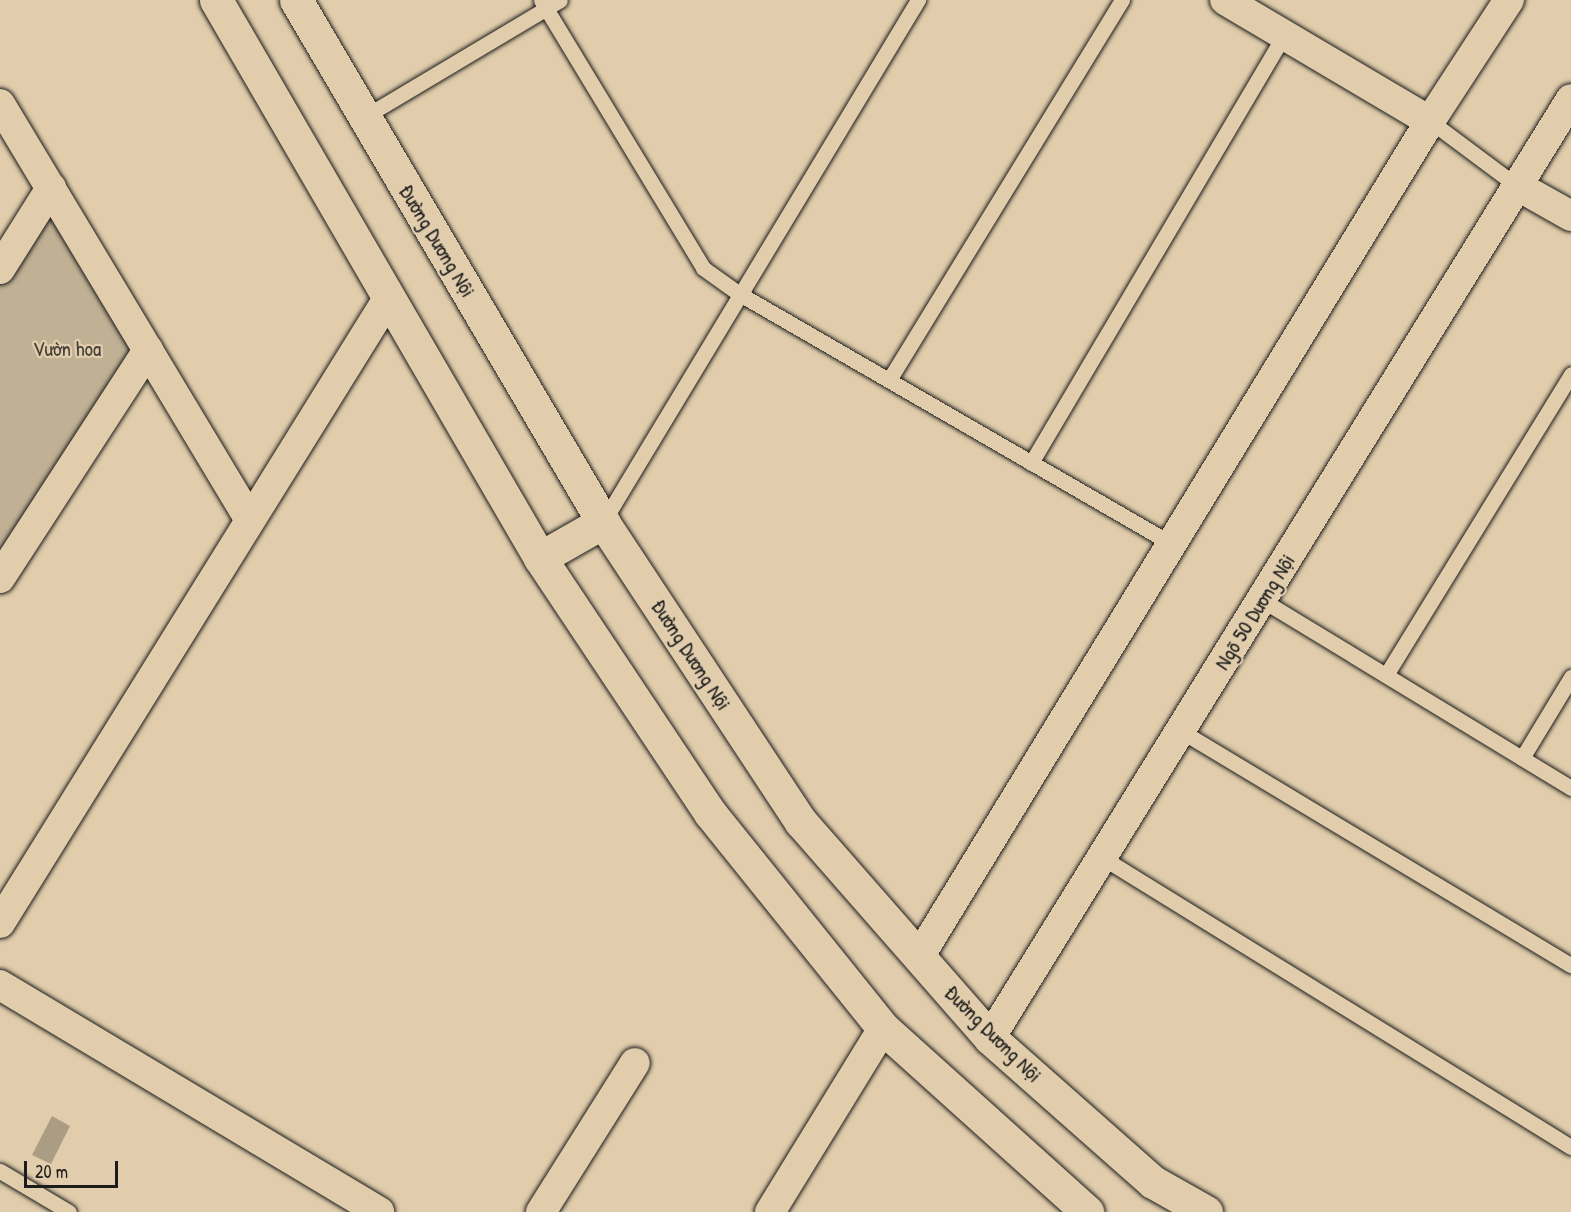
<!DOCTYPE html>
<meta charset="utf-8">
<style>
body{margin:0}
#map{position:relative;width:1571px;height:1212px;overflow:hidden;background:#e1cdac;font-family:"Patrick Hand",sans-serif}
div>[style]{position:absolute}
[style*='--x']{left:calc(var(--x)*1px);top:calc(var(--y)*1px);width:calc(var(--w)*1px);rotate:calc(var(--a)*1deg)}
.green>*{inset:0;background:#c0b194}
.building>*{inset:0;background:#ab9c84}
.roads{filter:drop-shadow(0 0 2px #1c1c1c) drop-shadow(0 0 2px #1c1c1c)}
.lane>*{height:15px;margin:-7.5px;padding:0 7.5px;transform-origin:7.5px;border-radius:7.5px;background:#e1cdac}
.street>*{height:30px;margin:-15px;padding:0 15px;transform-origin:15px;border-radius:15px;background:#e1cdac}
.primary>*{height:33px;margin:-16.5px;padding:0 16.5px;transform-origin:16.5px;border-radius:16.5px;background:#e1cdac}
span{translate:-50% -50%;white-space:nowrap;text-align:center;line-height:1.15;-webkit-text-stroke:4.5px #e1cdac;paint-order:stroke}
.street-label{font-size:21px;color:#1c1c1c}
.park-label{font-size:21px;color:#45413a}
.scale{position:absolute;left:24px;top:1161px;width:94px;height:27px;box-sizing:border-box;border:3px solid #1c1c1c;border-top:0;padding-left:8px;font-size:18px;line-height:21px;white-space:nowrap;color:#1c1c1c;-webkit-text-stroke:4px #e1cdac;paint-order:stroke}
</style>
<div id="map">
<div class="green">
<div style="clip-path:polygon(51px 191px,145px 350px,0 563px,0 273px)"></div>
</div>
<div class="building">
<div style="clip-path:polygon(52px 1116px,70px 1126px,51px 1164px,32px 1155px)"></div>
</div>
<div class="roads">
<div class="lane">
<div style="--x:541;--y:0;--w:313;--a:58.8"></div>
<div style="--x:703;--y:268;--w:43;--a:35.5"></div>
<div style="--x:738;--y:293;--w:501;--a:30.04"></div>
<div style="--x:364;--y:117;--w:228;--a:-30.8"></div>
<div style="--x:1430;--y:121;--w:107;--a:36.7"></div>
<div style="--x:889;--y:380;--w:446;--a:-58.5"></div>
<div style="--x:1031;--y:463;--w:499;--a:-59.4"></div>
<div style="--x:603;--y:522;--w:610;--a:-58.89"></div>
<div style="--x:1262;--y:600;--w:362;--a:31.3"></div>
<div style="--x:1386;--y:675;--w:353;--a:-58.4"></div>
<div style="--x:1181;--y:731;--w:455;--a:31"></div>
<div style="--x:1522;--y:758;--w:95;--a:-58.8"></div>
<div style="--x:1103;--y:858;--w:550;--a:31.7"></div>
<div style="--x:0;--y:1171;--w:80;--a:30.7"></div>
</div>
<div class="street">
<div style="--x:1225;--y:0;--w:238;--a:30.6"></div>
<div style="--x:0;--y:104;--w:484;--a:59"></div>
<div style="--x:1516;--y:185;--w:63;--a:29.4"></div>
<div style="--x:0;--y:269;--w:96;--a:-57.8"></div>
<div style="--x:0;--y:578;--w:272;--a:-57"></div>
<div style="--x:0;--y:923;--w:737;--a:-58.14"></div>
<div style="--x:919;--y:957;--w:980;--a:-58.56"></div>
<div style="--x:1430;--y:121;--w:145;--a:-56.9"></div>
<div style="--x:0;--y:985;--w:442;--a:30.9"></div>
<div style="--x:990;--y:1038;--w:1104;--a:-58.25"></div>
<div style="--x:541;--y:1212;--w:176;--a:-57.8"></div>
<div style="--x:770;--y:1212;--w:216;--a:-58.4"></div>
</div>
<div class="primary">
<div style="--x:216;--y:0;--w:645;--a:59.86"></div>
<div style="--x:540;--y:558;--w:306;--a:56.3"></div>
<div style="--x:710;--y:813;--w:276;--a:51.2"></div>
<div style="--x:883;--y:1028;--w:275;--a:42"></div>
<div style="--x:296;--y:0;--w:606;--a:59.54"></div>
<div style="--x:603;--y:522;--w:359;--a:56.6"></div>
<div style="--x:801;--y:822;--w:287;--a:48.8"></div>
<div style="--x:990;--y:1038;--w:217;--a:41.5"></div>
<div style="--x:1153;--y:1182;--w:61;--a:29.5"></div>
<div style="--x:540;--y:558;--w:73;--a:-29.7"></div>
</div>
</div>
<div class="street-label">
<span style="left:437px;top:241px;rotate:59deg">Đường Dương Nội</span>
<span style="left:1255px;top:612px;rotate:-58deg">Ngõ 50 Dương Nội</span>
<span style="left:691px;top:655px;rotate:57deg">Đường Dương Nội</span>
<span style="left:993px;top:1034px;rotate:45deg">Đường Dương Nội</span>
</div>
<div class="park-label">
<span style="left:67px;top:349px">Vườn hoa</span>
</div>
<div class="scale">20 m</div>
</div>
